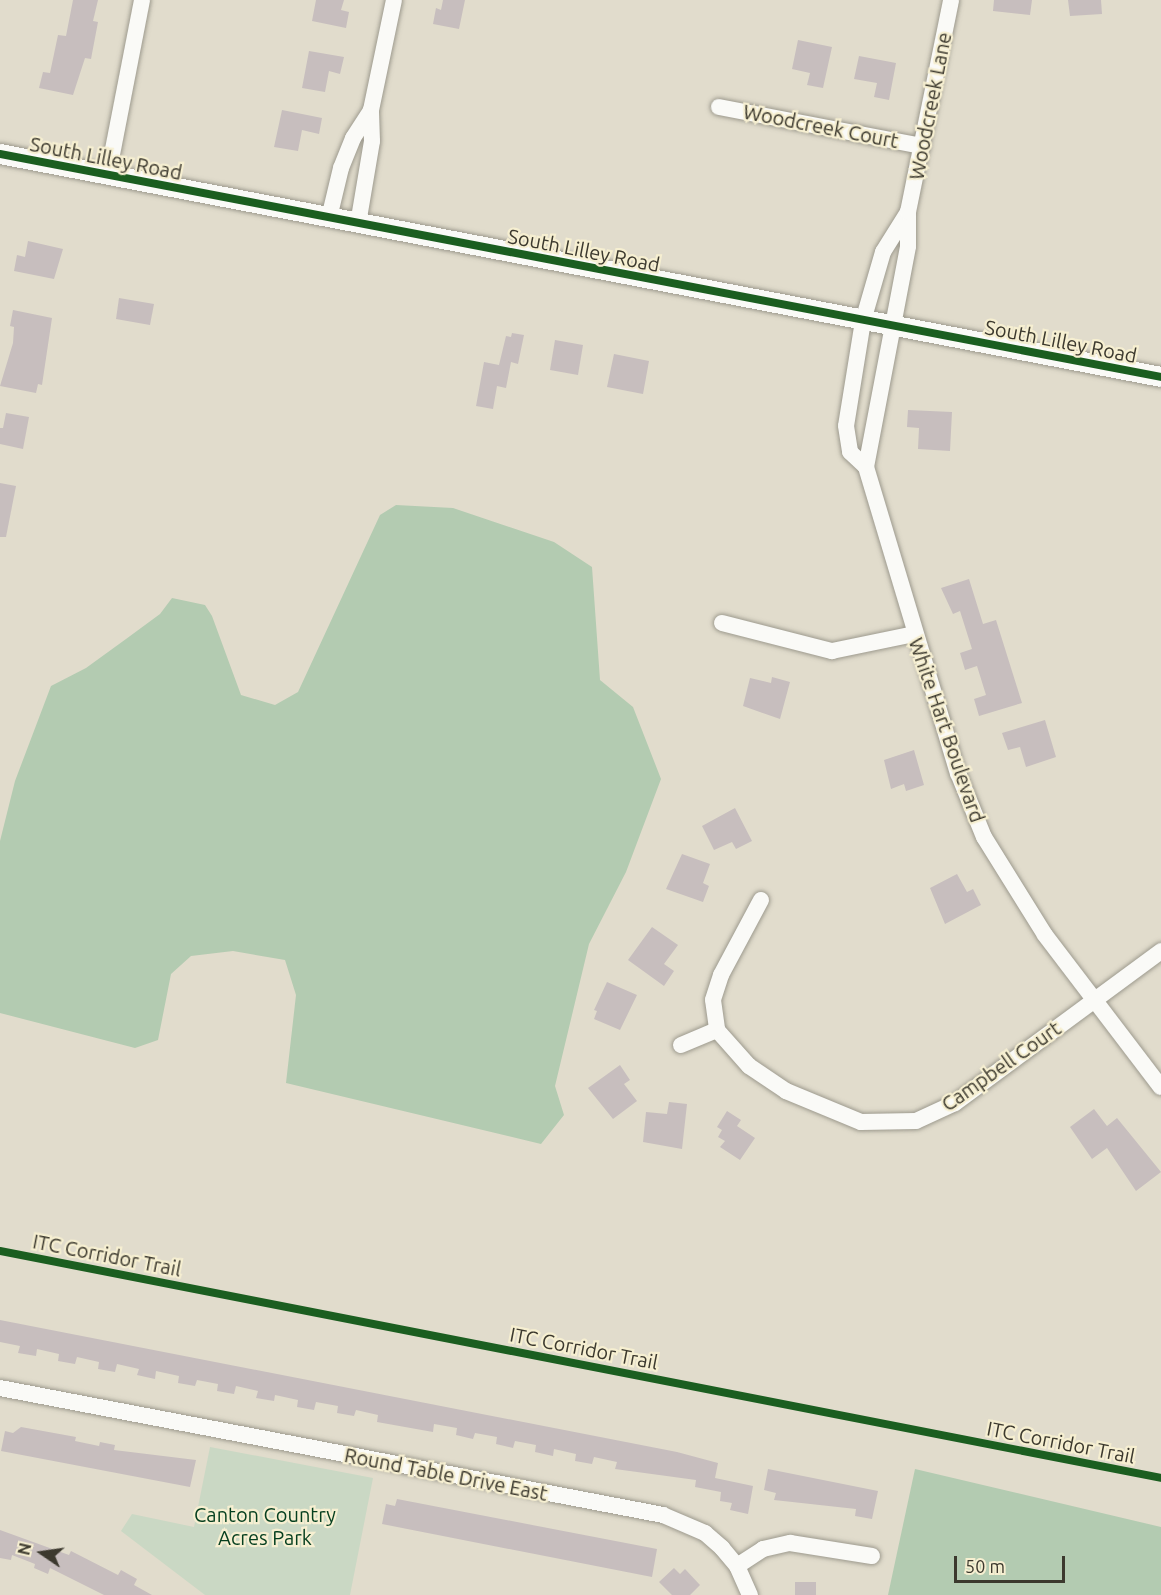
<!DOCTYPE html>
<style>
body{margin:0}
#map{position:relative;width:1161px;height:1595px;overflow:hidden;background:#e1dccc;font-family:Ubuntu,sans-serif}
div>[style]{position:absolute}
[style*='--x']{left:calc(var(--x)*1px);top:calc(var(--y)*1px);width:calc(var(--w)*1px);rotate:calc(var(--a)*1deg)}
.green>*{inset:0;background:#cad8c4}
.forest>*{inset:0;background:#b3cbb1}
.building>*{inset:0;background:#c7bebe}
.roads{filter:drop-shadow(0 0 2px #9d9a8e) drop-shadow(0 0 2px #9d9a8e)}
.minor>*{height:16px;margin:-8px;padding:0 8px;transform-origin:8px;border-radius:8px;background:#fafaf7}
.tertiary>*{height:20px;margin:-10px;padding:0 10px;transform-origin:10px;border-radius:10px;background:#fafaf7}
.cycleway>*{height:8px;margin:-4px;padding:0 4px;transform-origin:4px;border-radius:4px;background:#1b5e20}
span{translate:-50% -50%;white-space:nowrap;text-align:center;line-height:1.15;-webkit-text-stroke:4.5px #f6efd1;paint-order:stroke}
.street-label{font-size:20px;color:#3c392e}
.park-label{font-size:20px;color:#053f1f}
.north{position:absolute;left:12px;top:1523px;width:60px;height:60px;-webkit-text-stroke:4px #f6efd1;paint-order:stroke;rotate:283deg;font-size:16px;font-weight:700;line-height:24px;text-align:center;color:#3c392e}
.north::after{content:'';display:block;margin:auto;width:21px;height:27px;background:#3c392e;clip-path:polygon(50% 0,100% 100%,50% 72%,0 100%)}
.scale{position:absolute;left:954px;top:1556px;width:111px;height:27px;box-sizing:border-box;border:3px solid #3c392e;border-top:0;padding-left:8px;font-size:18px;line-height:21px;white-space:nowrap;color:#3c392e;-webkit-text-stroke:4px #f6efd1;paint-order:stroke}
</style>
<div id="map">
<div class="green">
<div style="clip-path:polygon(210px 1447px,373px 1478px,350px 1595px,205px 1595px,121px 1531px,132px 1514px,194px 1527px)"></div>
</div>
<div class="forest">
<div style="clip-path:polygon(396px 505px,453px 508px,554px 542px,592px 567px,600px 680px,633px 707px,661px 779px,626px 872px,589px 944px,555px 1086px,564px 1115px,541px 1144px,286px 1083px,296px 995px,285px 960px,233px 951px,191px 956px,171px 974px,158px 1040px,135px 1048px,0 1013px,0 841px,15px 781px,51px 686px,86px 668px,126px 639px,160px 614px,172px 598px,205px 605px,212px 616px,241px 695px,275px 705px,298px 692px,380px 515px)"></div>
<div style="clip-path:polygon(915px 1469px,1161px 1527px,1161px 1595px,888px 1595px)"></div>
</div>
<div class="building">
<div style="clip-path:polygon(73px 0,98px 0,93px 21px,98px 22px,91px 59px,85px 58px,73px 95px,39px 88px,43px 72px,50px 73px,58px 35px,66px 36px)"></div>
<div style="clip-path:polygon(316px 0,344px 0,341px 10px,349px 12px,346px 28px,312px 21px)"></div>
<div style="clip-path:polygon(443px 0,465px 0,459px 29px,433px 24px,436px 8px,441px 10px)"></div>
<div style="clip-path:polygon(994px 0,1032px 0,1030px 15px,993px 11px)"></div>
<div style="clip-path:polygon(1068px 0,1101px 0,1102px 14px,1070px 16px)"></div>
<div style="clip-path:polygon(798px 40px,832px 47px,823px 88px,807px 85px,810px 73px,792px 69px)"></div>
<div style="clip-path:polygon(309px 51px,344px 57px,340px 74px,329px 71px,325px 92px,302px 88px)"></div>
<div style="clip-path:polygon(859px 56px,896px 63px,889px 100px,874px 97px,877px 83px,854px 79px)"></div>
<div style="clip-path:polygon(282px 110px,322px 118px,319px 134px,302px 130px,298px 151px,274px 147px)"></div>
<div style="clip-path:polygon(28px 241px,63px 249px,54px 279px,14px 271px,17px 255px,25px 257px)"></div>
<div style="clip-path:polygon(119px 298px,154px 304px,150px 325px,116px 319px)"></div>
<div style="clip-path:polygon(13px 310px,52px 318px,42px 385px,38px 384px,36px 393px,0 386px,13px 343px,14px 327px,10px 326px)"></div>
<div style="clip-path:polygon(512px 333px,524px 335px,518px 364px,511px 362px,506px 388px,497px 386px,493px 409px,476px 406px,484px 362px,499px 365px,506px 336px,511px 337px)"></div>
<div style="clip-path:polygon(555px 340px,583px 345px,578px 375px,550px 370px)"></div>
<div style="clip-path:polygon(614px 354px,649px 361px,643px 394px,607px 387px)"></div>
<div style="clip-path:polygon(908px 410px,952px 412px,950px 451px,918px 449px,919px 428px,907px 427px)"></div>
<div style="clip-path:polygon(6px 413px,29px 417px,23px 449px,0 444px,0 428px,3px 428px)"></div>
<div style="clip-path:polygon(0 483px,16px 486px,6px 537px,0 537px)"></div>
<div style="clip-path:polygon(969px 579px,983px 624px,996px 620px,1022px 703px,979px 716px,974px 699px,986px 695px,977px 666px,965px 670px,960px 653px,972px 649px,960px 611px,953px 614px,941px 588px)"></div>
<div style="clip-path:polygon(772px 677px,790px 682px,780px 719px,743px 706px,750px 678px,771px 683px)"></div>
<div style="clip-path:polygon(1045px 720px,1056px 757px,1026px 767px,1020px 747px,1008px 750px,1002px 733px)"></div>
<div style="clip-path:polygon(914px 750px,924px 785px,906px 791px,904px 784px,891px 789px,884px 760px)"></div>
<div style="clip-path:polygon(735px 808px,752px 841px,736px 849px,732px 842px,714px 850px,702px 826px)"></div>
<div style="clip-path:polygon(682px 854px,710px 864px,703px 883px,709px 886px,703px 902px,666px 889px)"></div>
<div style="clip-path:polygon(957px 874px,967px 892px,973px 889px,981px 905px,945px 924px,930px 888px)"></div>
<div style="clip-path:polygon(652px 927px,678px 945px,664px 964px,674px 971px,664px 986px,628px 960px)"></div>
<div style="clip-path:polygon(607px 982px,637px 995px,620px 1030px,594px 1019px,597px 1011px,594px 1010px)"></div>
<div style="clip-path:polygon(620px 1065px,630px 1080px,624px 1084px,637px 1101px,613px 1119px,588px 1088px)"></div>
<div style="clip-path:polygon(669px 1102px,687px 1104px,682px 1149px,643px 1142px,646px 1112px,667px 1114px)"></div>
<div style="clip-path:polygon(1094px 1109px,1107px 1126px,1117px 1118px,1161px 1172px,1136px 1191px,1107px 1148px,1092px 1159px,1070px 1127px)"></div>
<div style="clip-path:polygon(727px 1111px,741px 1120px,737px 1126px,755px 1138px,740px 1160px,720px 1147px,725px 1141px,718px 1137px,722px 1130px,717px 1127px)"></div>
<div style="clip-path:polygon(0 1320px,677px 1452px,718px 1463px,715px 1478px,753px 1486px,748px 1514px,730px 1510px,732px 1503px,720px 1501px,721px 1492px,695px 1487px,696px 1480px,615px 1469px,617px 1462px,594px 1457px,592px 1464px,575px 1461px,576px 1454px,554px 1449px,553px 1456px,535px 1452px,536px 1445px,515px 1441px,513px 1448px,496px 1444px,497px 1437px,475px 1433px,473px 1439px,456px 1435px,457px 1428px,434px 1424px,433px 1432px,377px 1422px,378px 1415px,356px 1410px,354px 1416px,337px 1413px,338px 1406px,316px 1402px,314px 1410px,297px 1407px,298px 1400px,275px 1395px,274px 1401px,256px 1398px,258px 1391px,236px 1386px,234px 1394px,217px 1391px,218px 1384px,197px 1380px,195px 1386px,178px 1383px,179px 1376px,156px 1371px,155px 1379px,137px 1375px,139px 1369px,117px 1364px,115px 1372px,98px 1369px,99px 1362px,77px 1357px,75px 1364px,58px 1361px,59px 1354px,37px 1349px,36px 1356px,18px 1353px,20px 1346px,0 1342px)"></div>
<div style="clip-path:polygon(21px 1427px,76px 1437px,75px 1441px,99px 1446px,100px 1442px,115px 1445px,114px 1450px,196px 1460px,190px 1487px,1px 1451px,5px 1431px,13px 1433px)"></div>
<div style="clip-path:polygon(768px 1469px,878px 1491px,872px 1519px,855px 1516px,856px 1509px,774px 1500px,776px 1493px,764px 1490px)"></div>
<div style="clip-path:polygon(397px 1499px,657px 1549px,652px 1577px,382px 1524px,386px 1504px,395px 1506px)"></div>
<div style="clip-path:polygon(0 1530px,69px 1555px,71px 1551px,118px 1575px,121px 1570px,137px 1579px,134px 1585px,152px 1595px,104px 1595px,50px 1568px,48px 1574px,34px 1568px,35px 1564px,12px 1555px,11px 1560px,0 1558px)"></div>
<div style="clip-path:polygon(674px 1568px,680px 1574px,685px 1569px,700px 1585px,690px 1595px,672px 1595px,659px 1582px)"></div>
<div style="clip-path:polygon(795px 1582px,816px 1582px,816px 1595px,795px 1595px)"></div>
</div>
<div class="roads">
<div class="minor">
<div style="--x:719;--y:107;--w:207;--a:10.9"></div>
<div style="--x:108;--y:175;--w:178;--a:-79"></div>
<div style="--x:908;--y:212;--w:47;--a:122"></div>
<div style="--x:883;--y:252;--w:72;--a:106.2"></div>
<div style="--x:863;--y:321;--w:106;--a:99.2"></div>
<div style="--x:846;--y:426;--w:26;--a:81"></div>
<div style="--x:850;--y:452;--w:22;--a:43"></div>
<div style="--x:866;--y:467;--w:320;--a:73.3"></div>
<div style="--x:958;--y:773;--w:69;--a:67.9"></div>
<div style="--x:984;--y:837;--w:115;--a:58.1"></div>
<div style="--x:1045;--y:935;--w:191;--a:52.7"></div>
<div style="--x:329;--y:218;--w:51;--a:-76.5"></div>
<div style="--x:341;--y:168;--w:32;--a:-68"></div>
<div style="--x:353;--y:138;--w:33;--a:-57"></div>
<div style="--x:358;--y:224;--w:84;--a:-80.4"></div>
<div style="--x:372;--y:141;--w:31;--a:-92"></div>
<div style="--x:371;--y:110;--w:112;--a:-78.2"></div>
<div style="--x:866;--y:467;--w:225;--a:-79.2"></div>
<div style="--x:908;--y:246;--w:34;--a:-90"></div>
<div style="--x:908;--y:212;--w:216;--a:-78.5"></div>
<div style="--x:722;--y:623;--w:114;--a:14.3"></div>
<div style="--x:832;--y:651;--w:84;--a:-11.7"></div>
<div style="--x:761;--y:900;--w:85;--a:118.1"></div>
<div style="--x:721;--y:975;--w:26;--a:108"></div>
<div style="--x:713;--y:1000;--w:30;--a:82"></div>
<div style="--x:717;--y:1030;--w:48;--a:48.4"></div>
<div style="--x:749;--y:1066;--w:45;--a:34"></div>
<div style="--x:786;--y:1091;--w:81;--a:22.5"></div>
<div style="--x:861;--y:1122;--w:55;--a:-1"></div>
<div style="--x:916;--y:1121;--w:43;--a:-24.8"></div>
<div style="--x:955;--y:1103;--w:256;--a:-36.4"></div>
<div style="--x:681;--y:1045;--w:39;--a:-23"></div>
<div style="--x:0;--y:1388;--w:675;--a:10.84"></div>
<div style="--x:663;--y:1515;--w:46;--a:23.2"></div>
<div style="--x:705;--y:1533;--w:23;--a:41"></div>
<div style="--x:722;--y:1548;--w:23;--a:50"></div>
<div style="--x:737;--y:1566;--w:32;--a:66"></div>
<div style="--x:737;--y:1566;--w:31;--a:-33"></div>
<div style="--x:763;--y:1549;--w:28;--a:-13"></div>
<div style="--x:790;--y:1543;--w:83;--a:9"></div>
</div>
<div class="tertiary">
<div style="--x:0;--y:154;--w:1182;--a:10.87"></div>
</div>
</div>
<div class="cycleway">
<div style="--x:0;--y:154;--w:1182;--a:10.87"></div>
<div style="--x:0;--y:1251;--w:1183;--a:11.06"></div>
</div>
<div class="street-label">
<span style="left:930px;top:106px;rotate:-79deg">Woodcreek Lane</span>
<span style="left:821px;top:126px;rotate:11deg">Woodcreek Court</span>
<span style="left:106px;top:158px;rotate:11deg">South Lilley Road</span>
<span style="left:584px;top:250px;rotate:11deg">South Lilley Road</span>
<span style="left:1061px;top:341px;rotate:11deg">South Lilley Road</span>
<span style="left:947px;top:730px;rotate:71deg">White Hart Boulevard</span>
<span style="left:1001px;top:1066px;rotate:-35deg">Campbell Court</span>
<span style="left:107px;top:1255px;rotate:11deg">ITC Corridor Trail</span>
<span style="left:584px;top:1348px;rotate:11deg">ITC Corridor Trail</span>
<span style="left:1061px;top:1442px;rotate:11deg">ITC Corridor Trail</span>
<span style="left:446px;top:1474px;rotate:11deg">Round Table Drive East</span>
</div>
<div class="park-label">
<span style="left:265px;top:1526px">Canton Country<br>Acres Park</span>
</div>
<div class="north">N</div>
<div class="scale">50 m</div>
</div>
